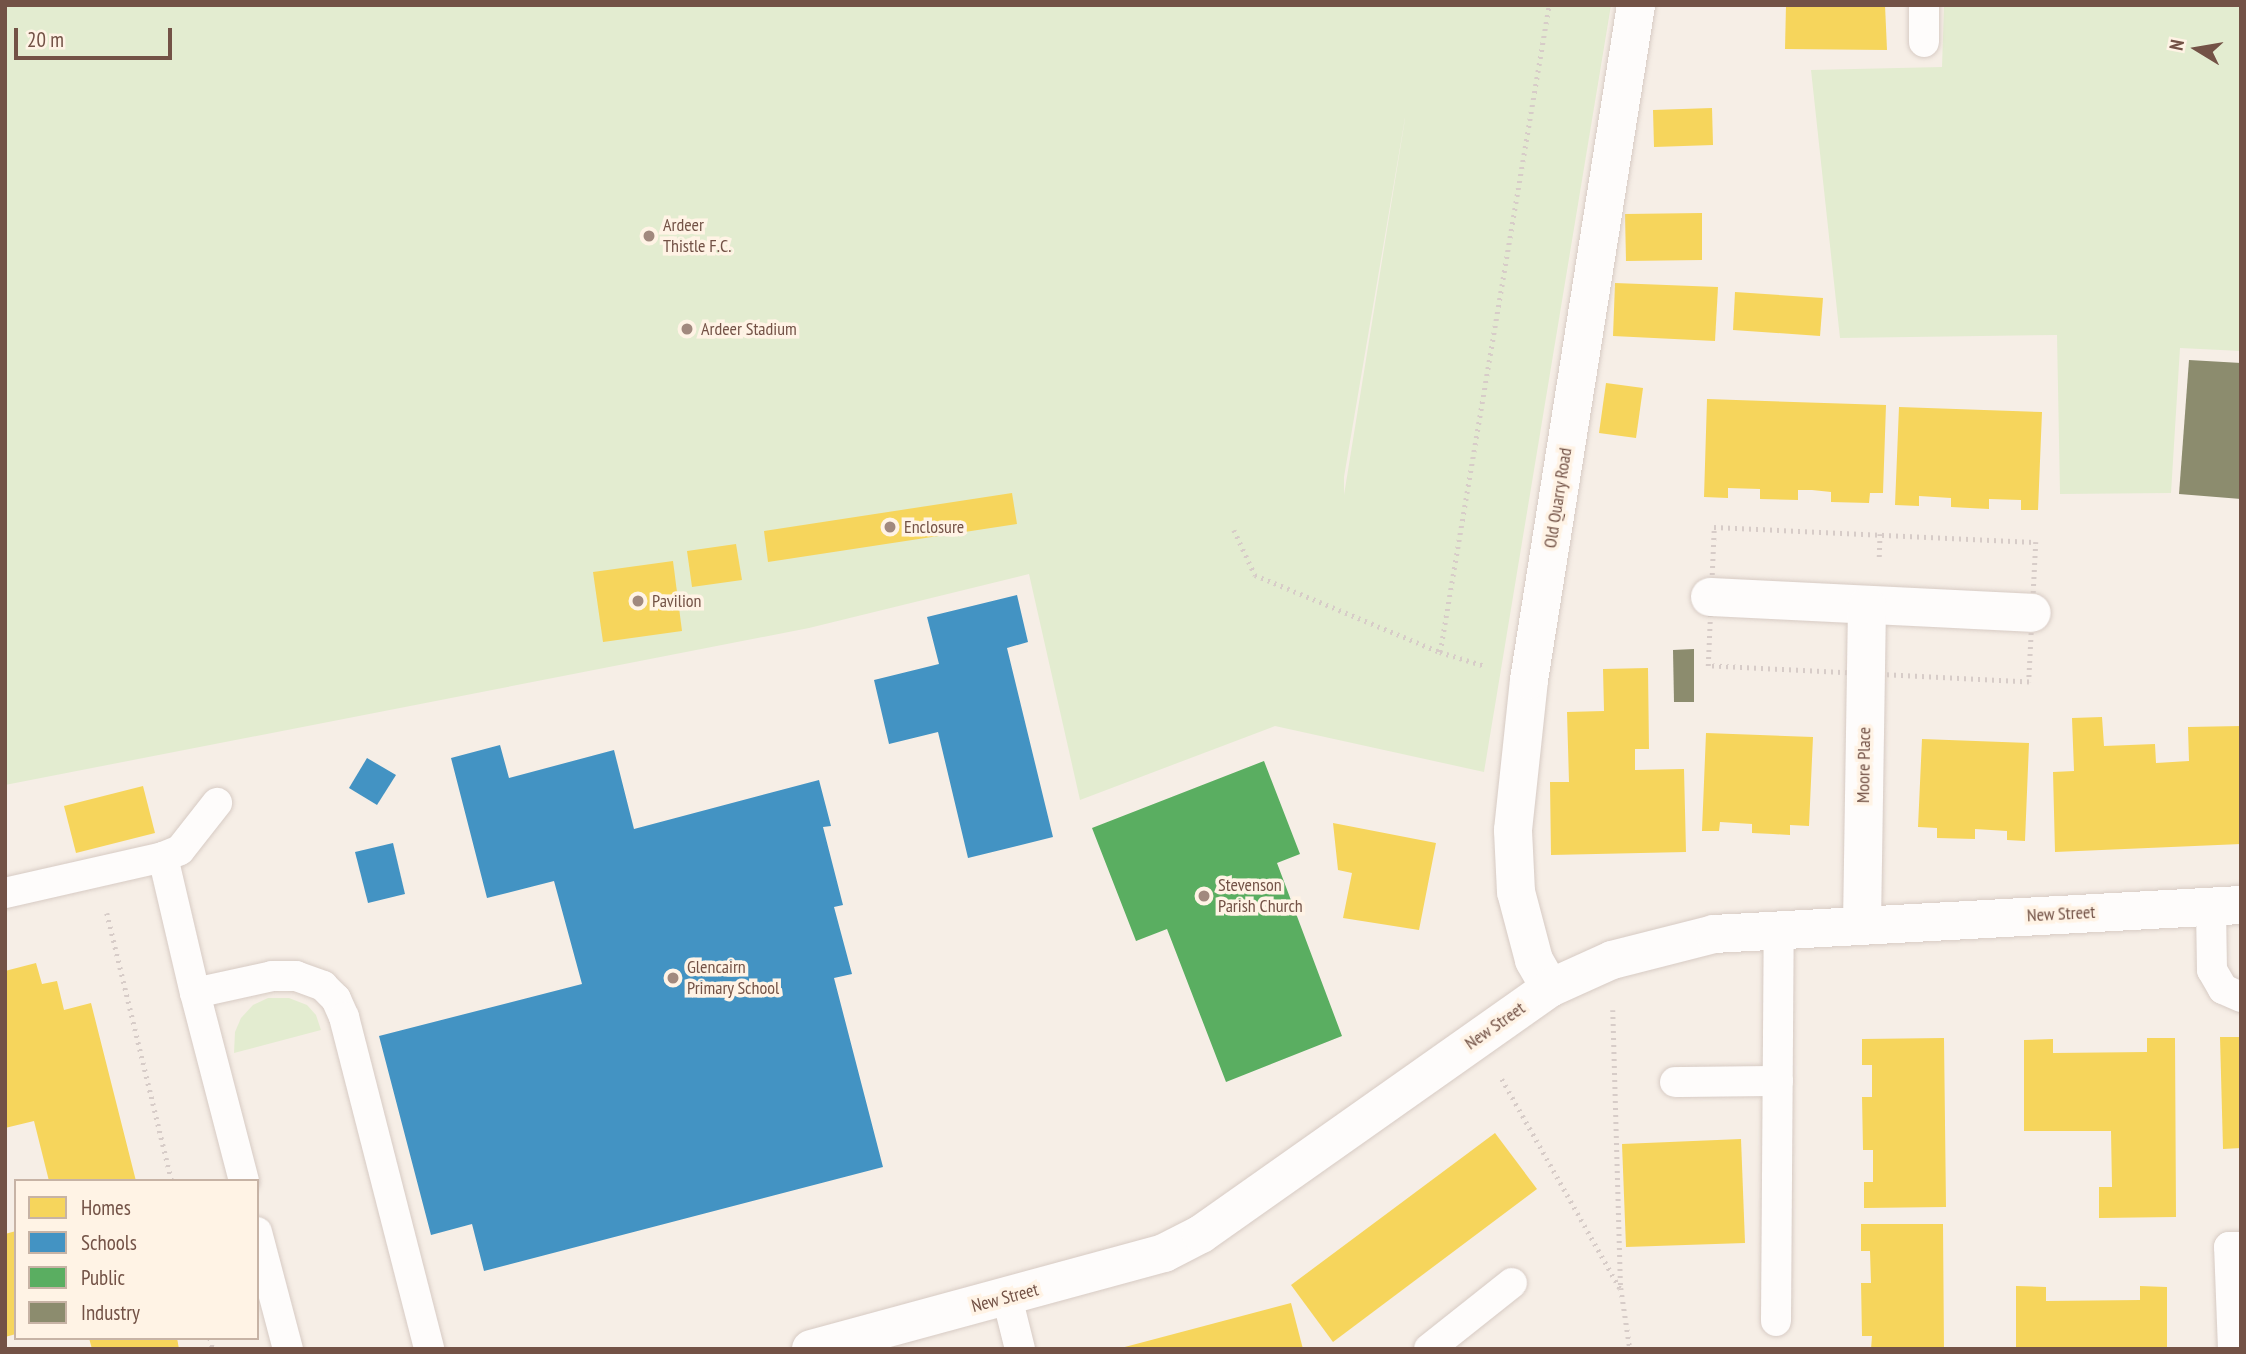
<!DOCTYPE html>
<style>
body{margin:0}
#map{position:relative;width:2246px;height:1354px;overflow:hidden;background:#f6eee6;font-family:"PT Sans Narrow",sans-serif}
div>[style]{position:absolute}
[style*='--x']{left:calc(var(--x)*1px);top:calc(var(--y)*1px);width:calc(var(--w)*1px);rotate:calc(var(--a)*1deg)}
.green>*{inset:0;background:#e3ecd0}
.homes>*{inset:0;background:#f6d55c}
.schools>*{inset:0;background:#4393c3}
.public>*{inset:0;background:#5aae61}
.industry>*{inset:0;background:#8c8c6e}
.path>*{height:4.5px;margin-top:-2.25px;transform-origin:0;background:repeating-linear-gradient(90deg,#d7ccc8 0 2px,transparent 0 7px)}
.roads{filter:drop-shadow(0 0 2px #d7cbc4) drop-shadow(0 0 2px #d7cbc4)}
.lane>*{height:30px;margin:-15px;padding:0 15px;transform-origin:15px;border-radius:15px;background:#fefcfb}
.street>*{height:38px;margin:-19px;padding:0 19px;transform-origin:19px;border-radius:19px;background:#fefcfb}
.secondary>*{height:38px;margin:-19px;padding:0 19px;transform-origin:19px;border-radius:19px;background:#fefcfb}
.dots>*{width:19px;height:19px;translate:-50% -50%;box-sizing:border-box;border:4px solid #fff3e5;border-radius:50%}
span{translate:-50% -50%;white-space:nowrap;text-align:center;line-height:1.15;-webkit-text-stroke:7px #fff3e5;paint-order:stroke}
.poi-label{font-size:18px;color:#735246}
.left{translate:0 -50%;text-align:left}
.street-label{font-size:18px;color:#735246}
.frame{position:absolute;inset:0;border:7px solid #735246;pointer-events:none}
.legend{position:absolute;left:14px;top:1179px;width:245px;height:161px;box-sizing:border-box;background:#fff3e5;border:2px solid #c7b3a5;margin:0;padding:9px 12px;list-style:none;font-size:21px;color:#735246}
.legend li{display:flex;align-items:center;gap:14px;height:35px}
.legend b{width:35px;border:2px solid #c7b3a5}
.north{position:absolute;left:2162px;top:14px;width:70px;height:70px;-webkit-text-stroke:5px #fff3e5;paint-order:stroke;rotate:281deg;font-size:19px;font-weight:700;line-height:28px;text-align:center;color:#735246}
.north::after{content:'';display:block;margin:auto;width:24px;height:32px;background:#735246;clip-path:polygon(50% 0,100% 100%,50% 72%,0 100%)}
.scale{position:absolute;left:14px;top:28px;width:158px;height:32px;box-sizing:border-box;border:4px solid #735246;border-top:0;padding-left:9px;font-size:21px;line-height:24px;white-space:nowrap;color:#735246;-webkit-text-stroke:5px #fff3e5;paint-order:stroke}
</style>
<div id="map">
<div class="green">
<div style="clip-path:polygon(evenodd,5px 5px,1611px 5px,1484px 772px,1275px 726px,1080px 800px,1029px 574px,809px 628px,5px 785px,5px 5px,1405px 118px,1405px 119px,1344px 495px,1344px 477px,1405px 118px)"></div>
<div style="clip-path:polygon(1944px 5px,2241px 5px,2241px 351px,2180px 348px,2171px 493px,2060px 494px,2057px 335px,1840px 338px,1811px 70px,1942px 67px)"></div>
<div style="clip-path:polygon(268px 998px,289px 998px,307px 1005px,316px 1015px,321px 1030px,234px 1053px,235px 1032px,241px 1018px,253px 1005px)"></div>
</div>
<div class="homes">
<div style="clip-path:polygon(1786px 5px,1885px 5px,1887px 50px,1785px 49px)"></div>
<div style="clip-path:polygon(1712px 108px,1713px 145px,1654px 147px,1653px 110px)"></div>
<div style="clip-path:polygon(1702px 213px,1702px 260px,1626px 261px,1625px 214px)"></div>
<div style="clip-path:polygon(1615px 283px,1718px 287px,1715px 341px,1613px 336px)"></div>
<div style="clip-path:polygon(1735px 292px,1823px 298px,1820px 336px,1733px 330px)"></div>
<div style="clip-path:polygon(1606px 383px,1643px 388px,1636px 438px,1599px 433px)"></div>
<div style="clip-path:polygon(1707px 399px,1886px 405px,1883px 493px,1870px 493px,1869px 503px,1831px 502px,1831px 492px,1812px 490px,1798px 490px,1798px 500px,1760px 499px,1760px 489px,1728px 488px,1728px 498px,1704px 497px)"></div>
<div style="clip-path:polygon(1899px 407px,2042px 412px,2038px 510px,2021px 510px,2021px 500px,1989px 499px,1989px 509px,1951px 507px,1951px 498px,1919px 496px,1919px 506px,1895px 505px)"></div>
<div style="clip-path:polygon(1012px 493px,1017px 524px,768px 562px,764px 531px)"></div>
<div style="clip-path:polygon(736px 544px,742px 580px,692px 587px,687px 551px)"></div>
<div style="clip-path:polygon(673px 561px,682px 631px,603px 642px,593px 572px)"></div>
<div style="clip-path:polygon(1648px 668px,1649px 749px,1635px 749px,1635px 770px,1684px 769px,1686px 852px,1551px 855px,1550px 782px,1569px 782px,1567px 712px,1604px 711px,1603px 669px)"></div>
<div style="clip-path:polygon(2102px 717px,2104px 746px,2155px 744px,2156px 763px,2189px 761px,2188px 727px,2241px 726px,2241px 844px,2055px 852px,2053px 772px,2074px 771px,2072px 718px)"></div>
<div style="clip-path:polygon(1706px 733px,1813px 737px,1809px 826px,1790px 825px,1790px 835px,1773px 834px,1752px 833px,1752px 824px,1720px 822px,1719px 831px,1702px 831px)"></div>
<div style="clip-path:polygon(1922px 739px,2029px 743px,2025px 841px,2007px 840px,2007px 831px,1975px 829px,1975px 839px,1937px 838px,1937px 828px,1918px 827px)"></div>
<div style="clip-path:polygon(143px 786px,155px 833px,76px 853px,64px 806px)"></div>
<div style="clip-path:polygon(1333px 823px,1436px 843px,1419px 930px,1343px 918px,1352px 873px,1338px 870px)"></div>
<div style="clip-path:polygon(36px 963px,42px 984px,57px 981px,64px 1010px,91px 1003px,136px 1181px,49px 1181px,34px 1121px,5px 1128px,5px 971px)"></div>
<div style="clip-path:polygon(2220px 1037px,2241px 1037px,2241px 1148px,2223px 1149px)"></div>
<div style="clip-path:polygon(1944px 1038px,1946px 1207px,1864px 1208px,1864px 1182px,1873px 1182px,1873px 1150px,1863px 1150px,1862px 1097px,1872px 1097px,1872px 1065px,1862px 1065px,1862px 1039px)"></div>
<div style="clip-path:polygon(2147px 1038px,2175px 1038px,2176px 1217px,2099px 1218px,2099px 1187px,2112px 1187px,2111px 1131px,2024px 1131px,2024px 1040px,2053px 1039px,2053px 1053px,2147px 1052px)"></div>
<div style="clip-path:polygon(1495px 1133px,1537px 1189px,1333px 1342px,1291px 1285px)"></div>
<div style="clip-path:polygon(1741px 1139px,1745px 1243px,1626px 1247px,1622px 1144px)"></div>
<div style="clip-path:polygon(1861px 1224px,1943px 1224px,1944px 1349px,1871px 1349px,1872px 1336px,1862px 1336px,1861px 1283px,1871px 1283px,1870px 1251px,1861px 1251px)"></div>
<div style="clip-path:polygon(16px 1231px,16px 1334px,5px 1337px,5px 1234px)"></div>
<div style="clip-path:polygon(2016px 1286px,2046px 1287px,2046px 1301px,2140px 1300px,2140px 1286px,2167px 1287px,2167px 1349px,2016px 1349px)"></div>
<div style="clip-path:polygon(1291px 1303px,1303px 1349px,1121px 1349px,1121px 1348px)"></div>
<div style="clip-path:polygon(89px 1338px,177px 1338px,179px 1349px,92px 1349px)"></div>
</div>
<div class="schools">
<div style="clip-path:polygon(1017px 595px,1028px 642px,1007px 648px,1053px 837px,968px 858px,938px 732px,889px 744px,874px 680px,939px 664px,927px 617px)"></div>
<div style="clip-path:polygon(500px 745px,509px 778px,614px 750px,634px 829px,819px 780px,831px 826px,823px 827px,843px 905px,834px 907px,852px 974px,834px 978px,883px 1167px,484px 1271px,472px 1224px,431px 1235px,379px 1036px,582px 984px,554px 881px,487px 898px,451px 758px)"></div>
<div style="clip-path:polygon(367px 758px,396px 775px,377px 805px,349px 788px)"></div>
<div style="clip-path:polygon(393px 843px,405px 894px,368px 903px,355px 852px)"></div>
</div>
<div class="public">
<div style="clip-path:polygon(1264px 761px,1300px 854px,1277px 863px,1342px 1036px,1226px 1082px,1167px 929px,1136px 941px,1092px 828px)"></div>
</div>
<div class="industry">
<div style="clip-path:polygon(2189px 360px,2241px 363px,2241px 499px,2179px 494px)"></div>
<div style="clip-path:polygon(1694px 649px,1694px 702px,1674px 702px,1673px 650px)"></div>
</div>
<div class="path">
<div style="--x:1714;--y:527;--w:322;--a:2.7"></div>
<div style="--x:2036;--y:542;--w:140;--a:92.9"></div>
<div style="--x:2029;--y:682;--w:321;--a:-177.1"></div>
<div style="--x:1708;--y:666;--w:139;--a:-87.5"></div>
<div style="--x:1234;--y:530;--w:50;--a:65"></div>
<div style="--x:1255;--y:575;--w:200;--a:22.6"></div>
<div style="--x:1440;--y:652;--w:47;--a:17.3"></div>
<div style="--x:1879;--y:557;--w:23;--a:-88"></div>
<div style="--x:1440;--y:652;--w:656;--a:-80.44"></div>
<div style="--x:107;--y:913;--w:276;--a:76.4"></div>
<div style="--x:1613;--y:1010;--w:278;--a:88.4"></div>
<div style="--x:1621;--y:1288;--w:62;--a:81.6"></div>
<div style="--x:1502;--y:1079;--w:240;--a:60.6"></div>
<div style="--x:210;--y:1338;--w:11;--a:75"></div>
</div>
<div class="roads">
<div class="lane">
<div style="--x:1924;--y:42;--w:37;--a:-90"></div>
<div style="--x:163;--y:857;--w:140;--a:76.8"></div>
<div style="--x:5;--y:893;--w:162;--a:-12.8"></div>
<div style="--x:163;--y:857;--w:18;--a:-22"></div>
<div style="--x:180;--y:850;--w:60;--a:-51.8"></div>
<div style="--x:2211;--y:907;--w:63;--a:89.1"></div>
<div style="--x:2212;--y:970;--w:22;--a:60"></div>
<div style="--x:2223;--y:989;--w:20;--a:24"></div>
<div style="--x:1675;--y:1082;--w:103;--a:-0.6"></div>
<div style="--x:244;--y:1181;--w:194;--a:-104.6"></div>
<div style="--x:195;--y:993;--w:79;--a:-12.4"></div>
<div style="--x:272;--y:976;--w:24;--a:0"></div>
<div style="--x:296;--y:976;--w:29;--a:20"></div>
<div style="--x:323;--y:986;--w:18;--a:45"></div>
<div style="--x:336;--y:999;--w:20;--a:66"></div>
<div style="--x:344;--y:1017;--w:343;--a:75.6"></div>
<div style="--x:257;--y:1232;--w:121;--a:75.2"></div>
<div style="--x:1007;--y:1297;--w:54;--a:76"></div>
<div style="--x:1776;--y:1321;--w:392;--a:-89.6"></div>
<div style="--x:1429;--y:1349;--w:106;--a:-38.5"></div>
<div style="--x:2233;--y:1349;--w:102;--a:-92.2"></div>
<div style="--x:2229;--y:1247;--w:12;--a:0"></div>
</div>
<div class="street">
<div style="--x:1710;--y:597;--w:322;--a:2.8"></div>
<div style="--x:1862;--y:924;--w:318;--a:-89.1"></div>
<div style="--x:1550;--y:988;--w:32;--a:-120"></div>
<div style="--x:1534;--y:960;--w:70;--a:-104.8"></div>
<div style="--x:1516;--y:892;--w:62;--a:-92.8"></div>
<div style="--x:1513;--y:830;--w:151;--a:-83.9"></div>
<div style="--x:1529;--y:680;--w:683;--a:-80.99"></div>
</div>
<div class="secondary">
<div style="--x:811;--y:1349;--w:366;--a:-15.2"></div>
<div style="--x:1164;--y:1253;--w:42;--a:-27.2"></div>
<div style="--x:1201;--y:1234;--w:427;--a:-35.2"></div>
<div style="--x:1550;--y:988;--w:68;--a:-24.3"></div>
<div style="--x:1612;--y:960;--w:105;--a:-14.3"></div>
<div style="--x:1714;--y:934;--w:528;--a:-3.15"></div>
</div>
</div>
<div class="dots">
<div style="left:649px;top:236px;background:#a1897e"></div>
<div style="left:687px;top:329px;background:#a1897e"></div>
<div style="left:890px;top:527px;background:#a1897e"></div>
<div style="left:638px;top:601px;background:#a1897e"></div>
<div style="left:1204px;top:896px;background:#a1897e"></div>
<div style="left:673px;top:978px;background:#a1897e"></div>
</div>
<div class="poi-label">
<span class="left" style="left:663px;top:236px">Ardeer<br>Thistle F.C.</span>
<span class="left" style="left:701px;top:329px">Ardeer Stadium</span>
<span class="left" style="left:904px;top:527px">Enclosure</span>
<span class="left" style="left:652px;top:601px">Pavilion</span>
<span class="left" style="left:1218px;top:896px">Stevenson<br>Parish Church</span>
<span class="left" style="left:687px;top:978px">Glencairn<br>Primary School</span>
</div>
<div class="street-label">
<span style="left:1558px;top:498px;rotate:-81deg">Old Quarry Road</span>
<span style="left:1864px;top:765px;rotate:-89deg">Moore Place</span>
<span style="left:2061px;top:914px;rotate:-3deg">New Street</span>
<span style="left:1495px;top:1026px;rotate:-35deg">New Street</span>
<span style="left:1005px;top:1298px;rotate:-15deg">New Street</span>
</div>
<div class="frame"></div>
<ul class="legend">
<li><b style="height:19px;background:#f6d55c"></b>Homes</li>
<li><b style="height:19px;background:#4393c3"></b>Schools</li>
<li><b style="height:19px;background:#5aae61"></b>Public</li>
<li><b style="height:19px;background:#8c8c6e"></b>Industry</li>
</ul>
<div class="north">N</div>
<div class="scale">20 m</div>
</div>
